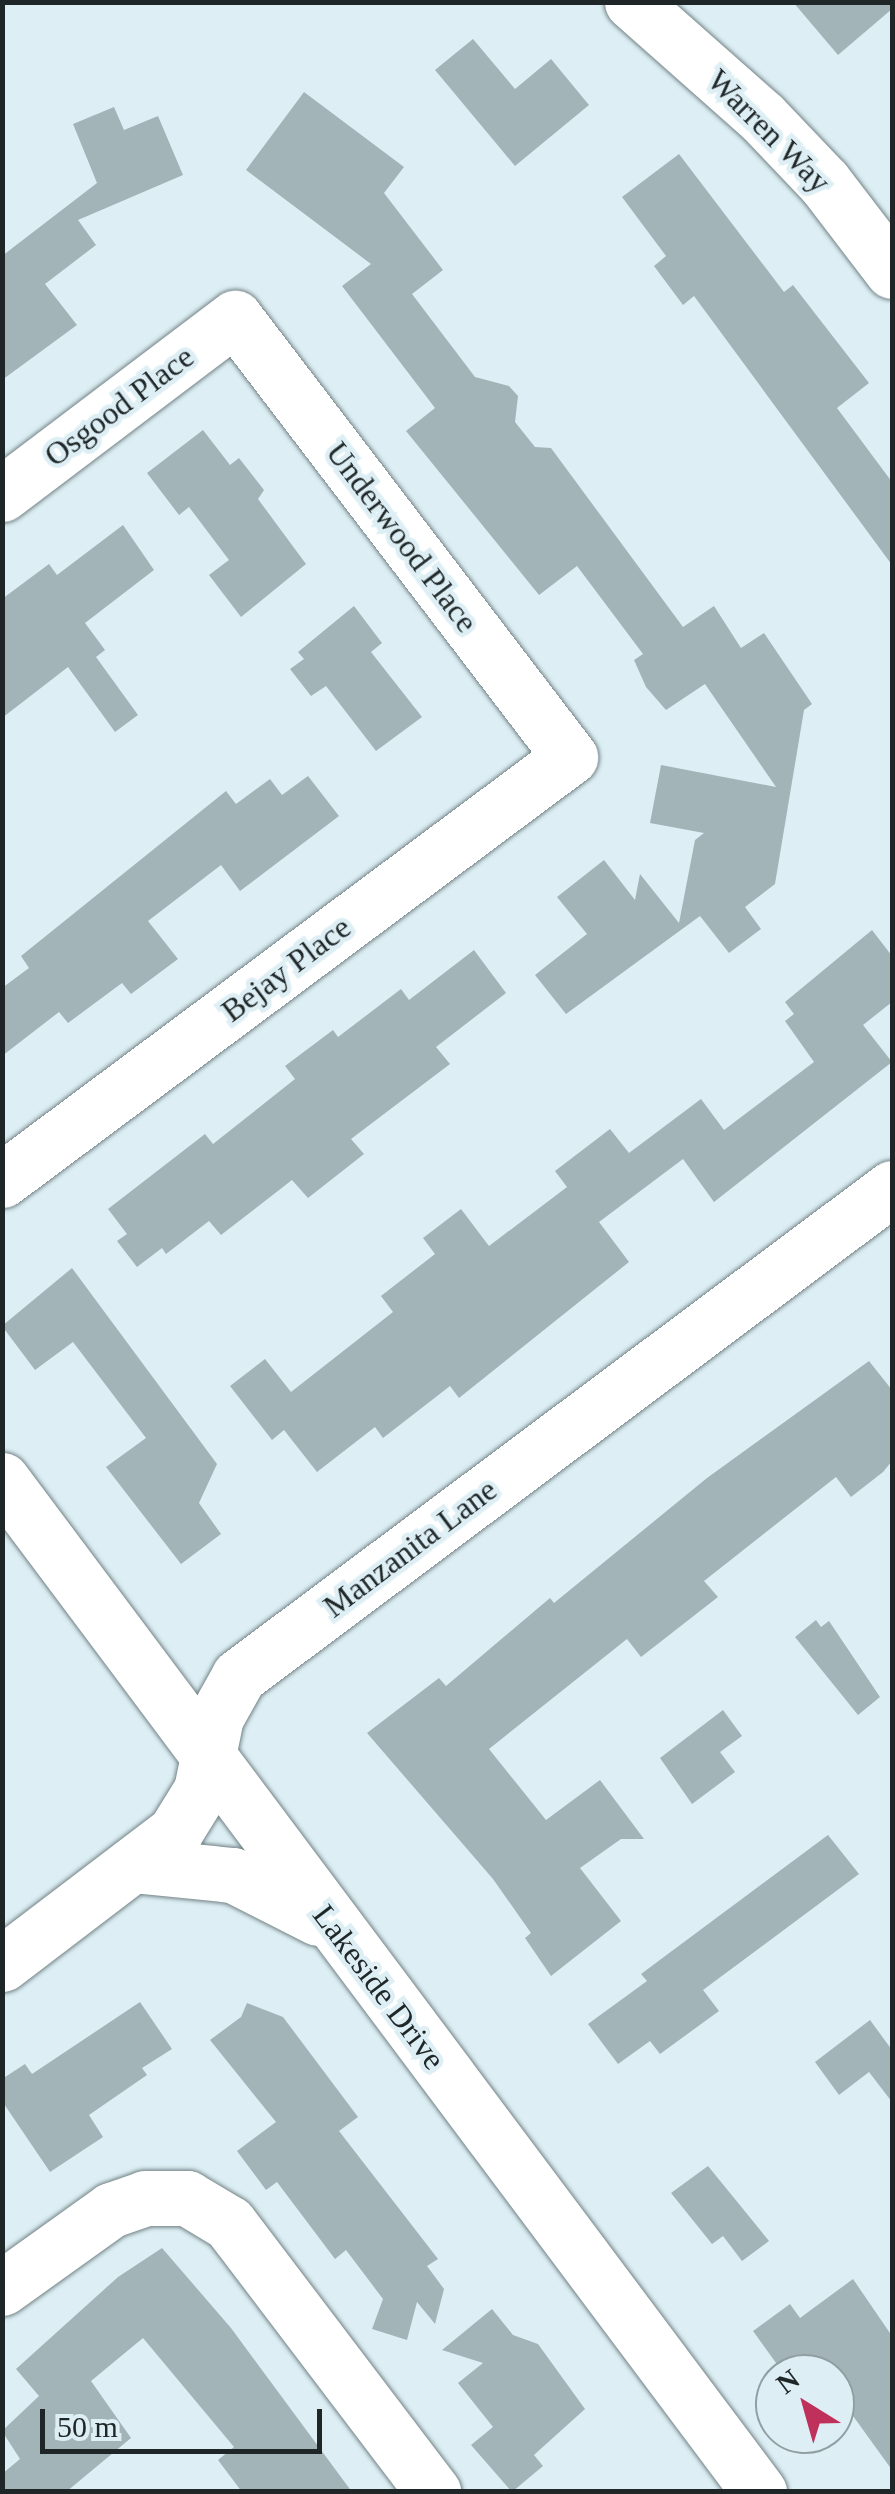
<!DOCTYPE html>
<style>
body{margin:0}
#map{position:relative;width:895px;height:2494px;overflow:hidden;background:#ddeff4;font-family:"Times New Roman",serif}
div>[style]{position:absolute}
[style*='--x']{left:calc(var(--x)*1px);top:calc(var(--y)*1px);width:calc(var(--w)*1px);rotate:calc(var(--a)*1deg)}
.building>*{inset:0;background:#a3b4b9}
.roads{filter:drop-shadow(0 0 2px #728286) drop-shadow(0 0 2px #728286)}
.minor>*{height:55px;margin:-27.5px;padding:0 27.5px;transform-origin:27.5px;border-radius:27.5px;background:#fff}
.major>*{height:55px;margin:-27.5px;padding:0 27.5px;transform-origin:27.5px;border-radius:27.5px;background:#fff}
span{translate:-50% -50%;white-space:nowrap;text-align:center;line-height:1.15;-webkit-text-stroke:9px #ddeff4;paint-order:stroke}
.street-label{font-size:32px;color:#1f2628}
.frame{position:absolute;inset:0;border:5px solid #1f2628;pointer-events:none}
.north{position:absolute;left:755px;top:2354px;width:100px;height:100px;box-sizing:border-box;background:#ddeff4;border:2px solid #919fa2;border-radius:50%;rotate:323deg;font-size:28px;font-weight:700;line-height:40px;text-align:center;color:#1f2628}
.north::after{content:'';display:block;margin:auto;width:35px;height:45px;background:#bf305b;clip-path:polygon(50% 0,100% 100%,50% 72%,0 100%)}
.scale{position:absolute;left:40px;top:2409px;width:282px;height:45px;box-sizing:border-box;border:5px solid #1f2628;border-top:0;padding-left:12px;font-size:30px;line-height:35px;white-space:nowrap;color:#1f2628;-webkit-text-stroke:8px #ddeff4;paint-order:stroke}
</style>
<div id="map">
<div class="building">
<div style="clip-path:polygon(793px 2px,892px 2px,892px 9px,838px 55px)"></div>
<div style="clip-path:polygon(473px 39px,515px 89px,551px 59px,589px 105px,515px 166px,435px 70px)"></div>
<div style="clip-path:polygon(304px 92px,404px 167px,384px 193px,443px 270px,412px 294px,475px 377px,509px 386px,518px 396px,515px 422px,535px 447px,551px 448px,683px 627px,714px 606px,741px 648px,764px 633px,812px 704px,804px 710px,775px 884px,745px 907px,761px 929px,729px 953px,700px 916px,566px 1014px,535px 975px,587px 934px,557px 897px,604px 860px,635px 900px,640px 874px,679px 923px,695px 840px,704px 833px,650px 823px,661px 765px,776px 787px,705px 684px,666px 710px,646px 687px,634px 660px,643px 654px,577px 566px,539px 595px,406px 431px,435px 408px,342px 286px,371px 264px,246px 170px)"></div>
<div style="clip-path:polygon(114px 107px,124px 130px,158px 116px,183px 175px,78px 220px,96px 245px,45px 284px,77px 325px,2px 380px,2px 256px,97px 183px,73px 124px)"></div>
<div style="clip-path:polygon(679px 154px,784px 292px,793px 285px,869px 383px,837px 408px,892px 482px,892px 565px,694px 296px,683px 305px,654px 266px,666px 256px,622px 197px)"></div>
<div style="clip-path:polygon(203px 430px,230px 465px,239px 458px,264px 490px,258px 499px,306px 564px,241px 617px,209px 575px,229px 560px,189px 507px,179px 515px,147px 473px)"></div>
<div style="clip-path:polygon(123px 525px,154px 570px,85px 623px,105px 650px,96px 657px,138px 715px,115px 732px,68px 667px,2px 718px,2px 599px,49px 564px,57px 575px)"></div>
<div style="clip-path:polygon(354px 606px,382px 643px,371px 652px,422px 717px,376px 751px,326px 686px,311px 696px,290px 669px,304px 659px,298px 652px)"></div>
<div style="clip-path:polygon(308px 776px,339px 816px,240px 891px,221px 865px,148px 921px,178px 959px,131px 994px,122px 983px,68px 1023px,59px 1012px,2px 1056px,2px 988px,29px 968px,21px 956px,226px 791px,236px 804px,270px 779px,282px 795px)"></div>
<div style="clip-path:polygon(872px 930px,892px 956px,892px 1002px,863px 1025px,892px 1062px,714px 1202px,683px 1159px,599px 1222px,629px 1262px,459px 1398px,450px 1386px,383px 1438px,375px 1427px,317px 1472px,284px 1430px,272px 1440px,230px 1386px,265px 1359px,291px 1392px,393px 1312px,381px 1296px,435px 1254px,423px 1238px,461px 1209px,489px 1246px,567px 1187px,555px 1171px,610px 1129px,629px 1153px,701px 1099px,724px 1130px,814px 1062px,785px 1021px,794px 1014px,785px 1002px)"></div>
<div style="clip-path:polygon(474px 950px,506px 993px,436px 1047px,450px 1064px,351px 1139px,364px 1154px,308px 1198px,292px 1180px,221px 1235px,209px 1221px,166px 1254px,162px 1248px,137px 1267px,117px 1241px,127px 1234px,108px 1209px,205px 1134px,213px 1144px,295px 1079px,285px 1066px,333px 1030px,338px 1037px,401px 989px,409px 1000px)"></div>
<div style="clip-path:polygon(72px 1268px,217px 1464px,199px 1503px,221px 1534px,181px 1564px,106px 1467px,146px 1438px,73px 1342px,35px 1370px,2px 1326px)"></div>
<div style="clip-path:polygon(869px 1361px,892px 1390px,892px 1461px,883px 1472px,851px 1497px,836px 1477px,704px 1581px,718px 1597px,641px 1657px,627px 1639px,489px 1749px,546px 1820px,600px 1780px,644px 1839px,621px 1839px,580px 1868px,621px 1921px,551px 1976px,525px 1938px,531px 1933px,493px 1879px,367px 1733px,439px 1678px,446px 1686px,550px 1598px,554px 1603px,707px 1478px)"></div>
<div style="clip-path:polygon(816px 1620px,821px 1627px,829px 1621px,880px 1697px,858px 1715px,795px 1637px)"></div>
<div style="clip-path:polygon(723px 1710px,742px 1736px,720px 1752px,735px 1772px,692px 1804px,660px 1758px)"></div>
<div style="clip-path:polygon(828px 1835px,859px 1874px,703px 1990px,719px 2011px,660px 2054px,650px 2041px,618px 2064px,588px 2024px,647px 1981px,641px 1974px)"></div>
<div style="clip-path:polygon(140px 2002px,172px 2049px,142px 2068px,147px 2075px,89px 2115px,103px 2137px,50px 2172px,2px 2101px,2px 2079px,25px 2064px,32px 2074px)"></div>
<div style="clip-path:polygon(247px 2003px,283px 2017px,358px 2117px,339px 2131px,438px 2259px,427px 2266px,444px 2289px,435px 2324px,417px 2302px,407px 2340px,372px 2329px,383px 2299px,346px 2250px,335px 2259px,277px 2182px,266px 2190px,237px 2151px,276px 2122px,210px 2040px,241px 2017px)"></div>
<div style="clip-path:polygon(870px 2020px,892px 2050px,892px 2102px,869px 2072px,839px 2095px,815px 2062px)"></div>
<div style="clip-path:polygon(708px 2166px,769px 2241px,742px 2261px,723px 2236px,712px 2244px,671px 2193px)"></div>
<div style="clip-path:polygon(162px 2248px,231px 2328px,352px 2492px,242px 2492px,218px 2460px,234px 2447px,143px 2338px,91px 2381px,131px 2438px,66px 2492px,2px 2492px,2px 2474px,20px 2459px,2px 2431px,39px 2396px,16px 2369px,118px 2277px)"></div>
<div style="clip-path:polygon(853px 2279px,892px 2336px,892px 2470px,835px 2391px,835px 2374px,784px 2374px,753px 2331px,790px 2304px,800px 2318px)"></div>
<div style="clip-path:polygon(492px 2309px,513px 2335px,538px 2344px,585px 2409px,534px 2455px,543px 2466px,512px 2492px,471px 2445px,493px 2427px,458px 2383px,483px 2363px,442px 2350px)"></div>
</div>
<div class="roads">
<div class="minor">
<div style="--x:632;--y:2;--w:174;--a:41.5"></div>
<div style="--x:762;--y:117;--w:90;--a:46.4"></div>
<div style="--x:824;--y:182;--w:112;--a:52.6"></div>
<div style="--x:2;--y:494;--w:292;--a:-37.1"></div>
<div style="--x:235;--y:318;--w:552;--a:52.65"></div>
<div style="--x:570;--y:757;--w:708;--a:143.32"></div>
<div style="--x:2;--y:1964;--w:218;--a:-37.3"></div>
<div style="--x:175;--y:1832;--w:49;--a:-58.2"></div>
<div style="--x:201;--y:1790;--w:75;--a:-78.4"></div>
<div style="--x:216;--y:1717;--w:47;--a:-60.7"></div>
<div style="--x:239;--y:1676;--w:815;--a:-36.77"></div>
<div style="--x:2;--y:2288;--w:134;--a:-35.6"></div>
<div style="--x:111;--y:2210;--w:36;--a:-19"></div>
<div style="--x:145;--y:2198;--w:42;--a:0"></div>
<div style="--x:187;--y:2198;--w:49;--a:30.8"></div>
<div style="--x:229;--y:2223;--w:338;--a:52.8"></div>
</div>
<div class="major">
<div style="--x:2;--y:1480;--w:1264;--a:53.2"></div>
<div style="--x:132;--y:1865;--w:101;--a:5.7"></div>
<div style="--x:233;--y:1875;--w:95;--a:26.8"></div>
</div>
</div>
<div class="street-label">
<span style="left:769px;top:131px;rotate:45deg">Warren Way</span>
<span style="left:119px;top:406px;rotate:-37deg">Osgood Place</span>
<span style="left:402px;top:537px;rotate:53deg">Underwood Place</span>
<span style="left:286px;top:969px;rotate:-37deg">Bejay Place</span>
<span style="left:410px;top:1548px;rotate:-37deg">Manzanita Lane</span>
<span style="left:379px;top:1987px;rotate:53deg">Lakeside Drive</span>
</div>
<div class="frame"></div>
<div class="north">N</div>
<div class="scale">50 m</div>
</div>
